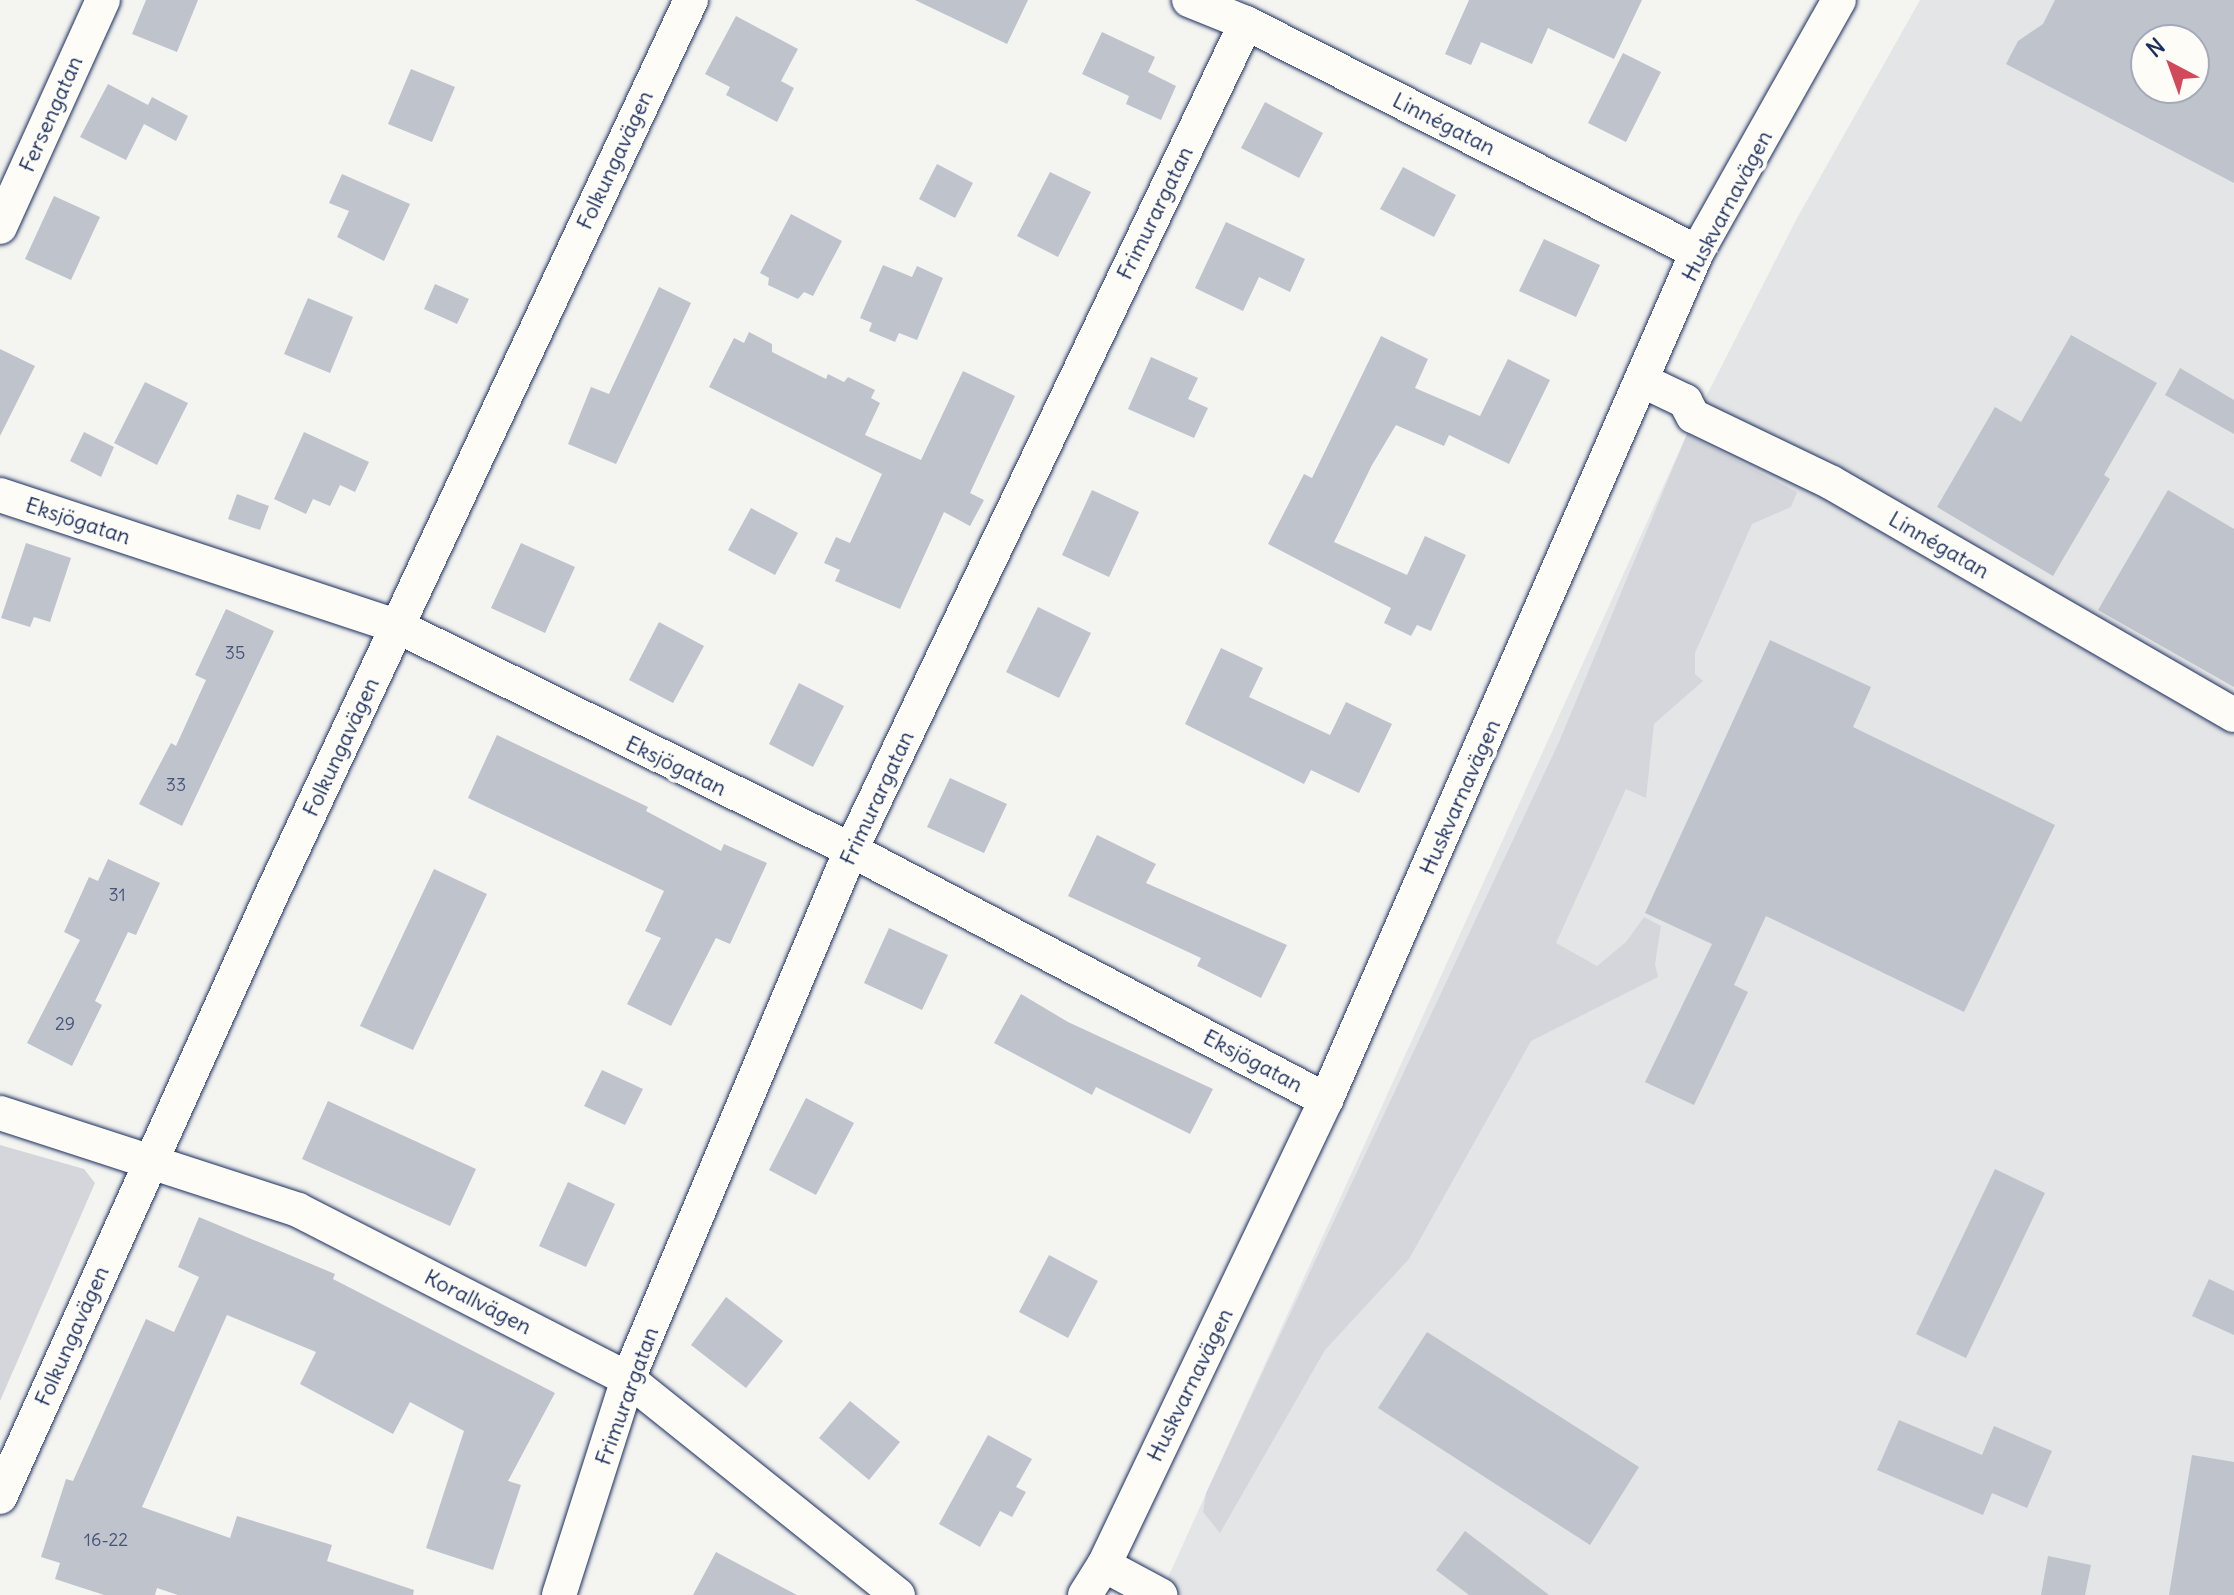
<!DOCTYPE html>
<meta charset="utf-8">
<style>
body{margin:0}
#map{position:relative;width:2234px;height:1595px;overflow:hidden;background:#f4f4f1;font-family:Delius,sans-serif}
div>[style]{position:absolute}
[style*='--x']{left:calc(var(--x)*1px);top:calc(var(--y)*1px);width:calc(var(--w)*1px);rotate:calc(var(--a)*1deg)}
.built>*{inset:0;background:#e4e5e6}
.green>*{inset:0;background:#d4d6db}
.building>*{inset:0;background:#bfc3cc}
.roads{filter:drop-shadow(0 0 2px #1b2f5e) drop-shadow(0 0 2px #1b2f5e)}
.minor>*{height:34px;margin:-17px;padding:0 17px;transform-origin:17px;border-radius:17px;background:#fdfcf7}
span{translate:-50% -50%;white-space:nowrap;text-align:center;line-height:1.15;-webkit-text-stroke:8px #fdfcf7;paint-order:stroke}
.number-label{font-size:18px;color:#44547a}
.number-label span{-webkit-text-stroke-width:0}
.street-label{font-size:22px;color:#1b2f5e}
.north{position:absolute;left:2130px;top:24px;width:80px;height:80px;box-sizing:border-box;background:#fdfcf7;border:2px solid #a3aaba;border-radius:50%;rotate:319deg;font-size:22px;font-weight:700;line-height:32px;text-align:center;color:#1b2f5e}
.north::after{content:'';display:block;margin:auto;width:28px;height:36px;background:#d1495b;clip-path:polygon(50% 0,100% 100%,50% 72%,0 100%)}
</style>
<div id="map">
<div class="built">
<div style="clip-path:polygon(evenodd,1920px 0,2234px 0,2234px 1595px,1160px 1595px,1687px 434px,1796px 220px,1920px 0,2146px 40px,2194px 40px,2194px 88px,2146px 88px,2146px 40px)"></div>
</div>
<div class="green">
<div style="clip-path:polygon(1687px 434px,1797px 492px,1791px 507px,1752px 524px,1695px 653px,1695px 674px,1703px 681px,1654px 724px,1646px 798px,1626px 789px,1556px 943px,1597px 966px,1626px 942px,1644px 917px,1661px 926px,1655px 964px,1658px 977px,1531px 1041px,1409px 1259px,1325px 1350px,1220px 1533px,1203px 1512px,1206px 1493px,1559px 742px)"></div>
<div style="clip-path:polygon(0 1145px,84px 1169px,95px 1183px,0 1401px)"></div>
</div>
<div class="building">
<div style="clip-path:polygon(146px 0,198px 0,177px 52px,132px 34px)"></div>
<div style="clip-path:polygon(915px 0,1028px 0,1007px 44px)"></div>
<div style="clip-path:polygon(1469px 0,1642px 0,1614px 59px,1548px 28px,1532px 64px,1481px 42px,1471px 65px,1445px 54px)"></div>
<div style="clip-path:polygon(evenodd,2055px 0,2234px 0,2234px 183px,2006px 64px,2018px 41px,2043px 24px,2055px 0,2146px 40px,2194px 40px,2194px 88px,2146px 88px,2146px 40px)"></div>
<div style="clip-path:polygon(736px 16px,798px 49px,781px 81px,794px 88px,777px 122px,726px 95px,730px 87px,705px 74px)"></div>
<div style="clip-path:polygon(1102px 32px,1155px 57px,1148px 72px,1176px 86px,1161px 120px,1126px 104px,1129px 96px,1082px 74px)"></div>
<div style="clip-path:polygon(1623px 53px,1661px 72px,1626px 142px,1588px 123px)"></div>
<div style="clip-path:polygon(411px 69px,455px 87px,432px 142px,388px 124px)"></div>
<div style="clip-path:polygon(108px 84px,148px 105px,152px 97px,188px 116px,176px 141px,144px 124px,126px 160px,80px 137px)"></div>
<div style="clip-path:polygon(1265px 102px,1323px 133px,1299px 178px,1241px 148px)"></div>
<div style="clip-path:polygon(937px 164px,973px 183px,955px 218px,919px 199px)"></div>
<div style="clip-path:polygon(1403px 167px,1456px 195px,1434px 237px,1380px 209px)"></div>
<div style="clip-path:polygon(1050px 172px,1091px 192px,1058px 257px,1017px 236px)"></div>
<div style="clip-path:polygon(342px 174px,410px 204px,384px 261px,337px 237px,349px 211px,329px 203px)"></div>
<div style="clip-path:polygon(54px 196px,100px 217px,71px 280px,25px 259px)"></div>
<div style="clip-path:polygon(791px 214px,842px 241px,813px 296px,804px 292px,798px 299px,768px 285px,769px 278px,760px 273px)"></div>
<div style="clip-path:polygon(1226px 222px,1305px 259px,1290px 292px,1259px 277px,1243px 311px,1195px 288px)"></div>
<div style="clip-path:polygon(1544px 239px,1600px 265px,1576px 317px,1519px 291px)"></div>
<div style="clip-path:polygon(883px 265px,912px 277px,917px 266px,943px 278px,917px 340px,899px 333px,895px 342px,869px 331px,872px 323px,860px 318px)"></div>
<div style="clip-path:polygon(435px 284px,469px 299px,457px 324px,424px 309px)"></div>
<div style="clip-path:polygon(659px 287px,691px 303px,616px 464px,568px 444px,591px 387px,609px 394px)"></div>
<div style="clip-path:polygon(308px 298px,353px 317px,330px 373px,284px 354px)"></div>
<div style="clip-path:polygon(749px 332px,772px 344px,772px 352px,826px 379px,828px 374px,844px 382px,848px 377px,875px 390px,871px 398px,880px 403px,865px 435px,921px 460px,963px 371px,1015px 396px,970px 493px,984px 500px,970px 526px,944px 512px,900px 609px,835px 581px,840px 570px,824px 563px,836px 537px,850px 543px,882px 474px,709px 387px,734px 338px,744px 343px)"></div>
<div style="clip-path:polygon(2071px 335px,2157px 383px,2104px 475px,2110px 479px,2053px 576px,1937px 507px,1995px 407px,2021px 422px)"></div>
<div style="clip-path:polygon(1381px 336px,1428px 359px,1415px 388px,1480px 416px,1508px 359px,1550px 380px,1509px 464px,1449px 435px,1444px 446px,1396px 425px,1372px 465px,1334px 542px,1407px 575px,1425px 536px,1466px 555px,1431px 631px,1417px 625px,1411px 636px,1384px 623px,1391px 608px,1268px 544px,1304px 474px,1312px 478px)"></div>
<div style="clip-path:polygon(0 349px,35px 366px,0 436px)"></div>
<div style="clip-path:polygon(1151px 357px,1198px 378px,1188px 399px,1208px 408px,1194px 438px,1128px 409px)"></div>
<div style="clip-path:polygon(2180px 368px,2234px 400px,2234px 434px,2165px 395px)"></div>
<div style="clip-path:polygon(145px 382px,188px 403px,157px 465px,114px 443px)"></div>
<div style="clip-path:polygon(84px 432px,114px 447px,101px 477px,70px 461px)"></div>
<div style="clip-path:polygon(304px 432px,369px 462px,355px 492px,340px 485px,330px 506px,313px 499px,306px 514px,274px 499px)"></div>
<div style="clip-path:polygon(1092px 490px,1139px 512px,1109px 577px,1062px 555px)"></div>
<div style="clip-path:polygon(2168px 490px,2234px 529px,2234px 687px,2098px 610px)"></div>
<div style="clip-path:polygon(237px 494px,269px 506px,260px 530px,228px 519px)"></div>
<div style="clip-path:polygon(751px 508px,798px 533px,775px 575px,728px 550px)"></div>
<div style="clip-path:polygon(26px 543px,71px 558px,50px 622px,34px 617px,30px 627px,1px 618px)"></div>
<div style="clip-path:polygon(521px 543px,575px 567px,545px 633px,491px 608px)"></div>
<div style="clip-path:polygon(1038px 607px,1091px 633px,1059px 698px,1006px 672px)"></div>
<div style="clip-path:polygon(226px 609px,274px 631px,182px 826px,139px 804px,171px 743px,176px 746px,206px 680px,195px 675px)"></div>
<div style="clip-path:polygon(659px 622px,704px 646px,673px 703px,629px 680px)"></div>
<div style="clip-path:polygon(1770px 640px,1871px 687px,1853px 727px,2055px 825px,1964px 1012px,1766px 916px,1734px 985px,1748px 992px,1694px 1105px,1645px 1082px,1712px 944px,1645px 913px)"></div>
<div style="clip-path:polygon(1221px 648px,1263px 668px,1249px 697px,1330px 735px,1346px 702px,1392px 724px,1359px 793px,1311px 770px,1304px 784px,1185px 724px)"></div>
<div style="clip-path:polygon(799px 683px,844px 706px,813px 767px,769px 744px)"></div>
<div style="clip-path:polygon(497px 735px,648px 807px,646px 811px,721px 851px,724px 844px,767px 863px,730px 944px,716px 938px,671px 1026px,627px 1004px,661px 938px,645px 931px,664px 891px,468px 798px)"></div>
<div style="clip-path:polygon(950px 778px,1007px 804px,984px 853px,927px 827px)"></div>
<div style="clip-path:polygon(1097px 835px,1156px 864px,1146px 883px,1287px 945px,1261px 998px,1197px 966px,1201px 958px,1068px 896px)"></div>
<div style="clip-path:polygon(108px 859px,160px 883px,136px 935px,128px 932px,95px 1001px,102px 1005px,72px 1066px,27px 1043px,80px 940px,64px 932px,89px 877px,98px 881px)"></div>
<div style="clip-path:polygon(434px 869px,487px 894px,413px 1050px,360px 1026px)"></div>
<div style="clip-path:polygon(889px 928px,948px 955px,922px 1010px,864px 983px)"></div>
<div style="clip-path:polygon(1021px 994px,1068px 1022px,1213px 1089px,1190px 1134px,1096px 1087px,1092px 1095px,994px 1043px)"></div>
<div style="clip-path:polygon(602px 1070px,643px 1089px,625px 1125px,584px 1106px)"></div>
<div style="clip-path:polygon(806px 1098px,854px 1123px,816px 1195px,769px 1170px)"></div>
<div style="clip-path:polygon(328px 1101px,476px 1169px,450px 1226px,302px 1159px)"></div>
<div style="clip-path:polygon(1995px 1169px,2045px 1193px,1966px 1358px,1916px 1334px)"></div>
<div style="clip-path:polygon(568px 1182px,615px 1204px,586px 1267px,539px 1246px)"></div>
<div style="clip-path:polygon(199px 1217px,335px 1274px,333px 1279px,555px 1393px,508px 1481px,521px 1485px,493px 1570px,426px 1548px,464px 1431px,410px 1402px,393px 1434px,300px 1384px,316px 1352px,227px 1315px,142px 1507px,230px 1538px,237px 1516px,332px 1545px,327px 1561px,414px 1590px,413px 1595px,178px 1595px,157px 1588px,155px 1595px,104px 1595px,55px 1579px,60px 1563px,41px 1557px,66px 1479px,73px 1481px,146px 1319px,174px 1332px,199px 1277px,178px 1267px)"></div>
<div style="clip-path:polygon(1049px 1255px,1098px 1281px,1068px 1338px,1019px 1312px)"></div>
<div style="clip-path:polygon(2209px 1279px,2234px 1291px,2234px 1335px,2192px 1316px)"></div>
<div style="clip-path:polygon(726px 1297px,783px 1341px,746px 1388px,691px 1345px)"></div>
<div style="clip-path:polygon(1427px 1332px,1639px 1467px,1590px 1545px,1378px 1408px)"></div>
<div style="clip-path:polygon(850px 1401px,900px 1442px,869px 1480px,819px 1438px)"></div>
<div style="clip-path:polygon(1899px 1420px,1982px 1455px,1994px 1426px,2052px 1451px,2027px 1508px,1992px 1493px,1983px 1515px,1877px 1470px)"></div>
<div style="clip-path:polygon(988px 1435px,1032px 1459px,1016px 1487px,1026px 1492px,1012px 1517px,1000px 1511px,980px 1547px,939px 1524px)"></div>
<div style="clip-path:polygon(2192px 1455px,2234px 1462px,2234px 1595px,2169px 1595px)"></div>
<div style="clip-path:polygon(1465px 1531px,1549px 1595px,1469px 1595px,1436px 1570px)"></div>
<div style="clip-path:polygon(716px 1552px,797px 1595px,693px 1595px)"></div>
<div style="clip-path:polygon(2048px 1556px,2091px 1565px,2085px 1595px,2041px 1595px)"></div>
</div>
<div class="roads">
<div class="minor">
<div style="--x:1189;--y:0;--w:61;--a:22"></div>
<div style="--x:1246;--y:23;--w:506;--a:26.92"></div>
<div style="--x:0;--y:227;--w:249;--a:-65.6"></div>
<div style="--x:1643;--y:381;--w:47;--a:25.5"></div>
<div style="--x:1685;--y:401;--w:17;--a:62"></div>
<div style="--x:1693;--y:416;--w:154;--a:25.7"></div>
<div style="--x:1832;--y:483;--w:464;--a:30"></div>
<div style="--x:0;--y:495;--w:418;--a:18.3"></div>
<div style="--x:397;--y:626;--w:506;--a:26.26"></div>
<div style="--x:851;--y:850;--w:537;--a:27.76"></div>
<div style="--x:0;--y:1113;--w:313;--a:18"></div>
<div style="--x:298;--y:1210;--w:371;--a:27.1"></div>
<div style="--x:628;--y:1379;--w:346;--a:38.7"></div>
<div style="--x:0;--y:1497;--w:655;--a:-65.74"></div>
<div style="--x:269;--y:900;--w:994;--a:-64.88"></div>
<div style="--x:1104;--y:1565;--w:64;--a:28.2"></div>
<div style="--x:559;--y:1595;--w:227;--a:-72.3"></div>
<div style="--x:628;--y:1379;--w:574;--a:-67.14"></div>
<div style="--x:851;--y:850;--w:916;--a:-64.47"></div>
<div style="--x:1085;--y:1595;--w:36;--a:-58"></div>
<div style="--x:1104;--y:1565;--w:515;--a:-64.48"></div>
<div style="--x:1326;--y:1100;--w:926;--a:-66.37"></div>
<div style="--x:1697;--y:252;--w:289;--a:-60.6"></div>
</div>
</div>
<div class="number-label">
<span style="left:235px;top:653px">35</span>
<span style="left:176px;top:785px">33</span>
<span style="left:117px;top:895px">31</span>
<span style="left:65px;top:1024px">29</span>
<span style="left:106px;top:1540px">16-22</span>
</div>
<div class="street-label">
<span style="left:51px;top:114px;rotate:-66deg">Fersengatan</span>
<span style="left:1444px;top:124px;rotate:27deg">Linnégatan</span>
<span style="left:615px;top:160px;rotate:-65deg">Folkungavägen</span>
<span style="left:1727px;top:206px;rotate:-62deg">Huskvarnavägen</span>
<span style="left:1155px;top:213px;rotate:-64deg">Frimurargatan</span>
<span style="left:78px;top:521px;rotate:18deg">Eksjögatan</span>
<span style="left:1939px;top:545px;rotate:30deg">Linnégatan</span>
<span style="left:341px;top:747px;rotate:-65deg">Folkungavägen</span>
<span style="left:676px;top:766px;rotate:26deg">Eksjögatan</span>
<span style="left:1460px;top:797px;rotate:-66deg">Huskvarnavägen</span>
<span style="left:877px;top:798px;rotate:-65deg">Frimurargatan</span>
<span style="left:1253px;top:1061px;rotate:28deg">Eksjögatan</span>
<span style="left:478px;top:1302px;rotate:27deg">Korallvägen</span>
<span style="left:72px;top:1336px;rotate:-66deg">Folkungavägen</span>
<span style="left:1190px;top:1385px;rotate:-64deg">Huskvarnavägen</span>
<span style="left:627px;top:1396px;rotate:-70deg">Frimurargatan</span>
</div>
<div class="north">N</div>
</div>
